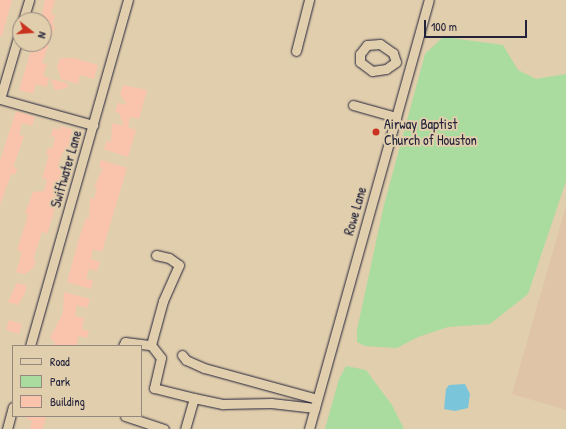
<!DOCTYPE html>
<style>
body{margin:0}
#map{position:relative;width:566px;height:429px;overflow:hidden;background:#e1ceac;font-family:"Patrick Hand",sans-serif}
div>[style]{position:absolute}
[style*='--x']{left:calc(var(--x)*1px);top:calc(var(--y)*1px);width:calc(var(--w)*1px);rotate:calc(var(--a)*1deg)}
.built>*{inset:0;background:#e0c4a7}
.green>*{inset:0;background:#a9dc9e}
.water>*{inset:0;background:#7bc5db}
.building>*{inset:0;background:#fac4ac}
.roads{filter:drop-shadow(0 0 1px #22223b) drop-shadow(0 0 1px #22223b)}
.minor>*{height:9px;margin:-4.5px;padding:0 4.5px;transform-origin:4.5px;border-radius:4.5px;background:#e1ceac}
.dots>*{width:11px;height:11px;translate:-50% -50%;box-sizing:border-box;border:2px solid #e1ceac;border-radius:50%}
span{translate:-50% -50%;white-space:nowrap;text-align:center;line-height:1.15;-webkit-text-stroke:4px #e1ceac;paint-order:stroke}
.poi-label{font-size:14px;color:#22223b}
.left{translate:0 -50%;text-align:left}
.street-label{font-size:14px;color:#22223b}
.legend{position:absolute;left:12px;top:345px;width:130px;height:72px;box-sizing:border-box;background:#e1ceac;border:1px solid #95897f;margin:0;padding:5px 7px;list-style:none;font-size:12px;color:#22223b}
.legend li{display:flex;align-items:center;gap:8px;height:20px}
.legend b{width:20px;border:1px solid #95897f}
.north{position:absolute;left:12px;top:12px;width:40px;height:40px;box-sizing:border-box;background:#e1ceac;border:1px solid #95897f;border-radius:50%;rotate:107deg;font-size:11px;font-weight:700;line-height:16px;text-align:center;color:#22223b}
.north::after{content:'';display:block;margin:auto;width:14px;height:18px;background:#c8321e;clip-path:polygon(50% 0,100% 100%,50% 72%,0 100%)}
.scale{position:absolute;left:424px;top:20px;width:103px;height:18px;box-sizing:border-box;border:2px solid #22223b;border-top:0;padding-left:5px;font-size:12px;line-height:14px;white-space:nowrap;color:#22223b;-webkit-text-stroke:3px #e1ceac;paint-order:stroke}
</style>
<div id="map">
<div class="built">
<div style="clip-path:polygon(566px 206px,566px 410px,512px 394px)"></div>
</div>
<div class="green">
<div style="clip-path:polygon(443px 37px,503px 45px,518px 70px,536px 79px,566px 74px,566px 181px,528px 294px,490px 324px,448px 327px,418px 337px,397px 348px,365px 346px,357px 342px,357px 330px,384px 205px,425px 54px)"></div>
<div style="clip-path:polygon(346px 366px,366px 370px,392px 405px,404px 429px,325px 429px,339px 379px)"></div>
</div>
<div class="water">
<div style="clip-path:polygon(465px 384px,470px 394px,468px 408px,455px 411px,444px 409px,446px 389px,449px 385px)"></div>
</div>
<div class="building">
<div style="clip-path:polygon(0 0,12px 0,2px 36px,0 36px)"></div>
<div style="clip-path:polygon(45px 0,55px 0,51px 14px,55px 15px,52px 25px,55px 26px,42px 63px,47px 64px,43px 76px,49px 78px,47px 87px,36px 84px,33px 94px,19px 90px,31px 51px,36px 53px,38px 44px,44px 44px,44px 20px,41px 20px)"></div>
<div style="clip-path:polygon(60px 58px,74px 58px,98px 65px,94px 79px,80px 75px,78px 84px,61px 79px,57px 67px)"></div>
<div style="clip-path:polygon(51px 79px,67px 83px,68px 88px,55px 90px)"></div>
<div style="clip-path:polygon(123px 85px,147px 90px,139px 119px,130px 117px,128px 127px,136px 130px,128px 157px,104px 149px,107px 141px,111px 142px,112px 123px,124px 126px,119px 113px,115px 112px,118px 103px,127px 105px,120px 94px)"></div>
<div style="clip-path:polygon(16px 111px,35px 117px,32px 126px,22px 123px,19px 135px,24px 136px,13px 167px,17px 168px,15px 175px,11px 174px,0 205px,0 161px)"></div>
<div style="clip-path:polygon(60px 126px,72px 129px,67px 152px,63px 151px,58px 167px,64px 169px,56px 188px,61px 189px,47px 234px,42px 232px,33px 260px,36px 260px,34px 267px,25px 274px,16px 272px,22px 252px,17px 250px,28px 215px,25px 213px,33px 192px,44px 191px,47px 180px,42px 178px,49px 155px,46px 155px,48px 148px,52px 149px,55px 137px,51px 136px,53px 128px,60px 130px)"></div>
<div style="clip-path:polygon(101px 160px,127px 168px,102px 252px,93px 249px,91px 259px,100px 262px,97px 271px,89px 269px,86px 279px,93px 280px,91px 289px,67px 282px,80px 235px,86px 218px,89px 219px,90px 198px,94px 199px,97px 188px,94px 187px,103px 168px,99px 167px)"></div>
<div style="clip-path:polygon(17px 283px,26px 285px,26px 291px,18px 305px,8px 302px)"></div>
<div style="clip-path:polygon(64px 292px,90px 299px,87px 308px,77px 305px,75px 316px,84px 318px,82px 329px,89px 331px,87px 338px,79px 336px,76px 346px,54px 346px,55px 342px,50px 338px,63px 313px)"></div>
<div style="clip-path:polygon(9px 320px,22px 324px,19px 334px,6px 330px)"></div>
<div style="clip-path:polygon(22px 416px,46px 416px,43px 429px,30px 429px,32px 421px)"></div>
</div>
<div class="roads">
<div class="minor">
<div style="--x:23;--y:20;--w:21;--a:-73"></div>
<div style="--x:380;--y:44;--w:16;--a:35"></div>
<div style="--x:393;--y:53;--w:9;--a:72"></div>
<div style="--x:396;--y:62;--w:12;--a:145"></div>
<div style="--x:386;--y:69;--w:14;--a:172"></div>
<div style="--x:372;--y:71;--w:15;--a:-143"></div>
<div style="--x:360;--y:62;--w:8;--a:-90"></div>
<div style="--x:360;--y:54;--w:11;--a:-52"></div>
<div style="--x:367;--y:45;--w:13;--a:-4"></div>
<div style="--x:296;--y:51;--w:53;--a:-75.7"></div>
<div style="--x:0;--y:99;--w:97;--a:15.6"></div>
<div style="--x:0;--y:99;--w:71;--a:-73.6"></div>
<div style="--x:353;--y:105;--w:45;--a:15.6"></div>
<div style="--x:156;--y:255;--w:13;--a:13"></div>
<div style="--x:169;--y:258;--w:12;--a:35"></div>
<div style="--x:179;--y:265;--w:39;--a:114"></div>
<div style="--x:163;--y:301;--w:46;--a:105.3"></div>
<div style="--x:151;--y:345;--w:16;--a:52"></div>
<div style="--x:161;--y:358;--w:31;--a:103"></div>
<div style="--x:154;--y:388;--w:41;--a:14"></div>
<div style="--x:194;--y:398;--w:32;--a:106"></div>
<div style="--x:30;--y:346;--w:360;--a:-74.2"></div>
<div style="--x:123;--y:346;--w:4;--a:-63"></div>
<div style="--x:125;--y:342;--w:26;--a:7"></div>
<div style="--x:182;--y:355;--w:6;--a:51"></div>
<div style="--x:186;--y:360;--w:20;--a:24"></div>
<div style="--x:204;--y:368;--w:117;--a:15.3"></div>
<div style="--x:194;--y:398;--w:30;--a:12"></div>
<div style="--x:223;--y:404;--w:48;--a:-1.2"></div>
<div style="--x:271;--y:403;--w:44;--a:6.5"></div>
<div style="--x:125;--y:416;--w:41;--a:18.4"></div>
<div style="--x:7;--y:429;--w:23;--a:-75"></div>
<div style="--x:309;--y:429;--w:445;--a:-74.4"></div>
</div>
</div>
<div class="dots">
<div style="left:376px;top:132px;background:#c8321e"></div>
</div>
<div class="poi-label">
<span class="left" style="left:384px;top:132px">Airway Baptist<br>Church of Houston</span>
</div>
<div class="street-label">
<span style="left:66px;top:169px;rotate:-74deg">Swiftwater Lane</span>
<span style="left:355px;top:211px;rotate:-74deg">Rowe Lane</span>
</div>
<ul class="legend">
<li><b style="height:5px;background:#e1ceac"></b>Road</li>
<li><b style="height:11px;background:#a9dc9e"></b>Park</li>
<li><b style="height:11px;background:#fac4ac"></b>Building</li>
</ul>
<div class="north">N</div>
<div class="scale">100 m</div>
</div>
